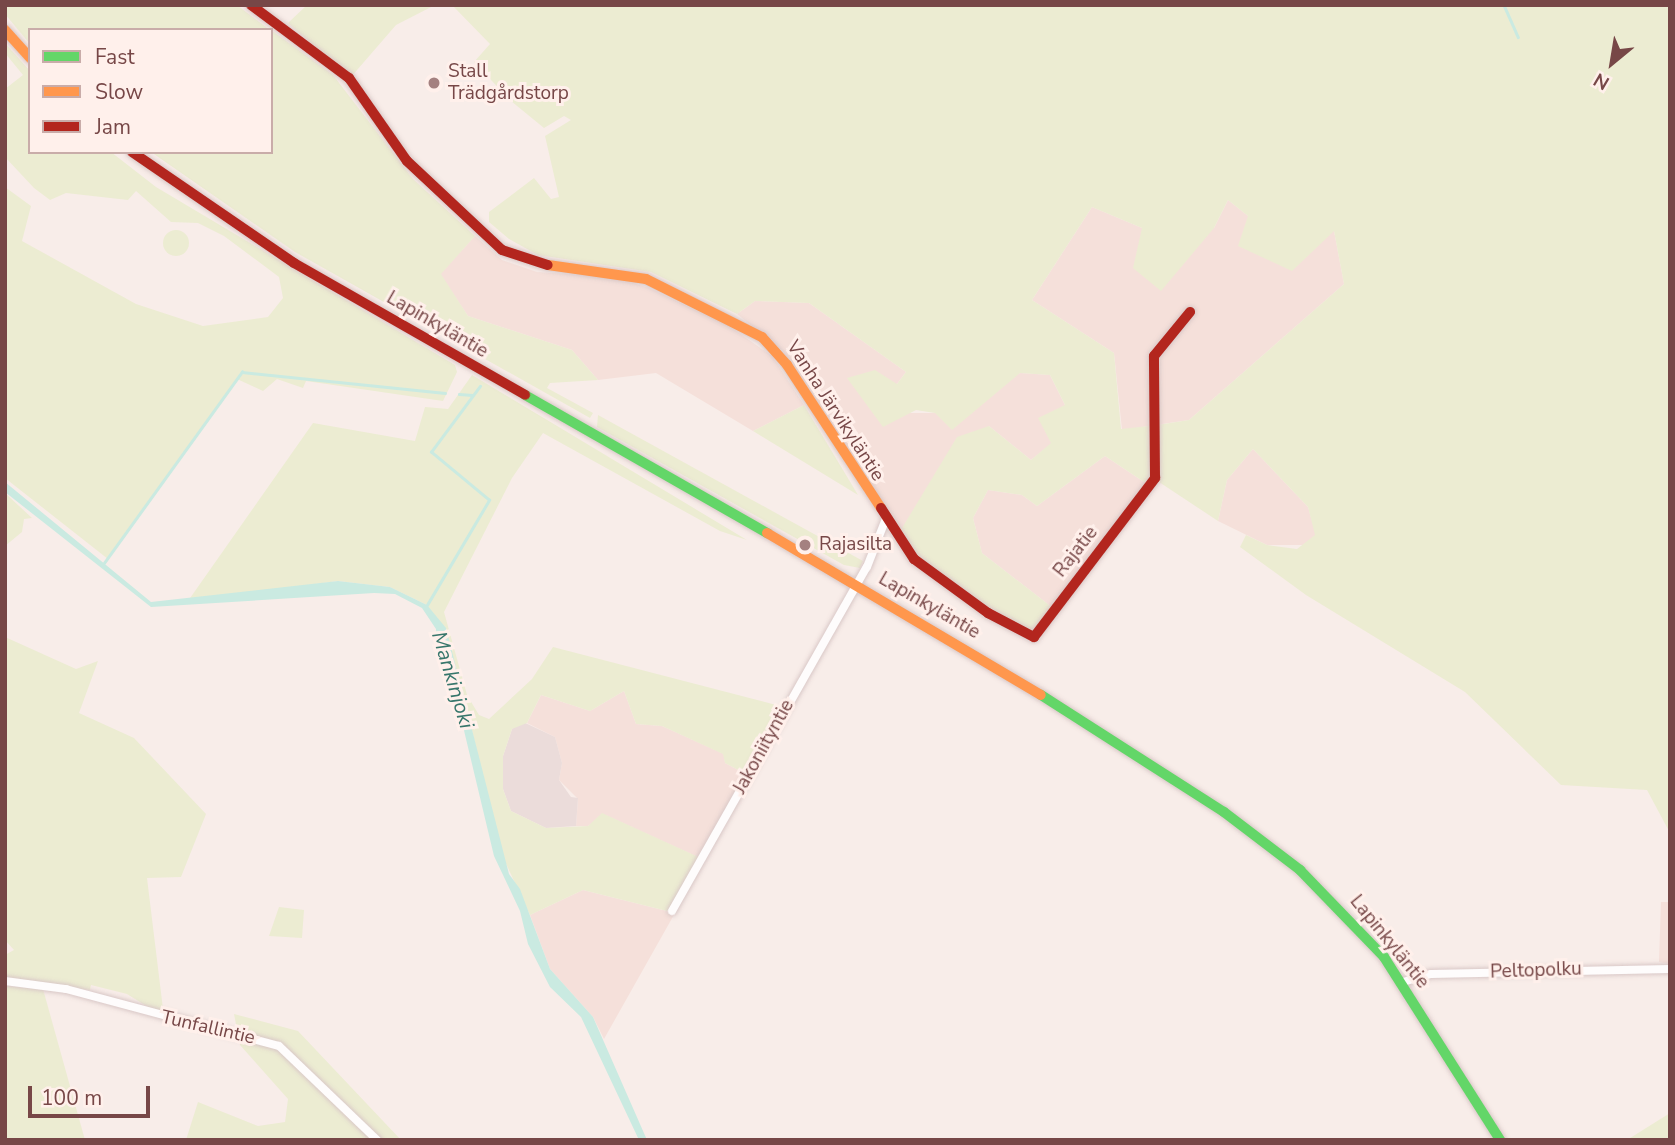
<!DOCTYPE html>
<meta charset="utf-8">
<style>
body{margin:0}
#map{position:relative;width:1675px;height:1145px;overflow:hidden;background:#f8ede9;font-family:"Nunito Sans",sans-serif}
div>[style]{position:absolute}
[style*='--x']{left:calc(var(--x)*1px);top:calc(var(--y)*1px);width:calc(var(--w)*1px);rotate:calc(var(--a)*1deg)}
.residential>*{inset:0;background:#f5e0da}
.industrial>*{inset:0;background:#ebdcda}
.green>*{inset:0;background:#ececd2}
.round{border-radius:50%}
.water>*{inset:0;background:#caeae1}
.stream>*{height:2.5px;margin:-1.25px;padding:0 1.25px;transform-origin:1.25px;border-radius:1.25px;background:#caeae1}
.roads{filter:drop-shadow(0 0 2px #d9c8c7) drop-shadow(0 0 2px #d9c8c7)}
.street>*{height:8px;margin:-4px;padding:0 4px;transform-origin:4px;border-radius:4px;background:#fefcfc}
.fast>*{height:10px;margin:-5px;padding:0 5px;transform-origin:5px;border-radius:5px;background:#63d668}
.slow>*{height:10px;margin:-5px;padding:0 5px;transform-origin:5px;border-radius:5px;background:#ff974d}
.jam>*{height:10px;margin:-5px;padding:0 5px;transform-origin:5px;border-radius:5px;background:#b3261e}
.dots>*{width:19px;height:19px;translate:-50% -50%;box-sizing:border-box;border:4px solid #fff0eb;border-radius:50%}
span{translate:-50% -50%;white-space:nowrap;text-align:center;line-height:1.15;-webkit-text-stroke:6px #fff0eb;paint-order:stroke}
.poi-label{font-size:19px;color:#774747}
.left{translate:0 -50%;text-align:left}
.street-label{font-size:19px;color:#774747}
.water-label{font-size:21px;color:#37766b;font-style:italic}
.frame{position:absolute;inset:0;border:7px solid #774747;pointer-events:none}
.legend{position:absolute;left:28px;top:28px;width:245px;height:126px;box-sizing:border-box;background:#fff0eb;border:2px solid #c9aca9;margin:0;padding:9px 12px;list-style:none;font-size:21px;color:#774747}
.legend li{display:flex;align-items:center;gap:14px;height:35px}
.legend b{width:35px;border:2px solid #c9aca9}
.north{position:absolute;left:1577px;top:28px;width:70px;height:70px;-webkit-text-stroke:5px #fff0eb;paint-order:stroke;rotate:210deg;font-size:19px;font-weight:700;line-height:28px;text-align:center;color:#774747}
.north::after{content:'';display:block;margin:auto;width:24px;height:32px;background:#774747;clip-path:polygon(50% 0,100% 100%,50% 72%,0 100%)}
.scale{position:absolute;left:28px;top:1086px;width:122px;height:32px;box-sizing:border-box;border:4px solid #774747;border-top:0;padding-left:9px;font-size:21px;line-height:24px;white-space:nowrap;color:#774747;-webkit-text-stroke:5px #fff0eb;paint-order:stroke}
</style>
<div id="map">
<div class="residential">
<div style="clip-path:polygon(1228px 200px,1248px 216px,1334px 231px,1344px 284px,1189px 420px,1122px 430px,1114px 353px,1032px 300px,1092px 207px,1142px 228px,1214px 228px)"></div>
<div style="clip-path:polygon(475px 236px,502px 260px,537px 272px,613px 277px,649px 288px,729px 326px,772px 356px,804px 405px,753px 431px,656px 373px,598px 380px,572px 350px,468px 316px,440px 274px)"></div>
<div style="clip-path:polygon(755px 301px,809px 303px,906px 372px,897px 384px,902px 413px,935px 413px,1020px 373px,1050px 375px,1065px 405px,1052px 443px,1031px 460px,989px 426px,899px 533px,782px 350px,737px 314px)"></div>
<div style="clip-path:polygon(1253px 449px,1308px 507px,1316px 535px,1306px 545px,1267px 545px,1218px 521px,1227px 480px)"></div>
<div style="clip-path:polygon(1105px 456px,1147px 484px,1053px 608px,982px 553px,973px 518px,988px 490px,1022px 495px,1037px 506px)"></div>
<div style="clip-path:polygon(624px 691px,636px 724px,662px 726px,724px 754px,725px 763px,744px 773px,700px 858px,603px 814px,588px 826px,576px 826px,578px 799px,559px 780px,562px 763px,555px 737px,527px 723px,541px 695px,590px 711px)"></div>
<div style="clip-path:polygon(583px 890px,675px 913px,604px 1039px,593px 1017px,550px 969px,530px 915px)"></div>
<div style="clip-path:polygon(1661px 902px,1670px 902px,1670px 964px,1659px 962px)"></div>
</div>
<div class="industrial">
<div style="clip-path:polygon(521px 721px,555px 737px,562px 763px,559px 780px,571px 797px,578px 798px,576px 826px,546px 828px,511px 811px,503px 789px,503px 756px,512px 729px)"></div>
</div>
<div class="green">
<div style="clip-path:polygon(5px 5px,237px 5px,270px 30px,30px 30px,30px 44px,5px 14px)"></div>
<div style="clip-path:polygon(307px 5px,435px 5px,396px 25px,351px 77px,288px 23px)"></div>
<div style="clip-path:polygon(452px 5px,1670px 5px,1670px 833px,1647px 790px,1561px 785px,1465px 692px,1306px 595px,1240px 547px,1246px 535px,1267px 545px,1297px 549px,1315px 535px,1308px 507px,1253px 449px,1227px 480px,1218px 521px,1159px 482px,1157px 425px,1189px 420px,1344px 284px,1334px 231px,1292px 271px,1238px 246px,1248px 216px,1228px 200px,1214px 228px,1161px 291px,1133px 268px,1142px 228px,1092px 207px,1032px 300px,1114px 353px,1121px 429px,1149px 426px,1151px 477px,1147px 484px,1105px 456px,1037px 506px,1022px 495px,988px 490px,973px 518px,982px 553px,1053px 608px,1038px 628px,1027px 630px,933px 574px,899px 533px,957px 437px,989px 426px,1031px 460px,1051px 443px,1038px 418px,1065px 405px,1050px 375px,1020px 373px,952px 430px,935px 413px,916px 410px,883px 427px,847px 378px,875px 370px,897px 384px,906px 372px,809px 303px,755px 301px,737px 314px,651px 272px,538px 255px,509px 239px,489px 222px,489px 212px,534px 178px,551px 199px,559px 197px,545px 136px,571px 120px,564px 116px,544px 128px,511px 101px,474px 62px,490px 44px)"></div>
<div style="clip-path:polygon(271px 30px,333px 75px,413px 179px,475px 236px,441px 274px,468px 316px,572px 350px,598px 380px,550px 383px,547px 388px,593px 413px,590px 418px,295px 252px,151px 152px,271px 152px)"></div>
<div style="clip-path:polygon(5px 43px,30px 71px,30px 152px,111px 152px,156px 187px,455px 365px,457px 372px,443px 401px,306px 381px,303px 388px,277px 379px,263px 391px,237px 379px,108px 559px,5px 478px,5px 187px,31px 206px,22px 241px,136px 304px,203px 326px,268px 317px,283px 298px,279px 277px,224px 236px,198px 223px,171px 222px,136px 191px,128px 200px,66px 193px,50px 200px,34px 188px,5px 157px,5px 89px,23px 75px,5px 53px)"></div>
<div class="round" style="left:163px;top:230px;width:26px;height:26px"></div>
<div style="clip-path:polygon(472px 375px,747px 540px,720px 531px,543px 433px,512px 478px,444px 612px,467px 695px,479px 715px,489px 719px,532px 679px,553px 647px,780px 706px,744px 773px,725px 763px,723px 754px,662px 726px,636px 724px,624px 691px,590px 711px,541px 695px,527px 723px,512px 729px,503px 756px,503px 789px,511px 811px,546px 828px,588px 826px,602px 813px,705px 860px,675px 913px,583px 890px,530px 915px,501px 853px,462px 688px,427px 605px,390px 587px,338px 581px,188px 601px,313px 423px,415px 441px,425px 407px,448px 409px)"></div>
<div style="clip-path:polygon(804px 405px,858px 495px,753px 431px)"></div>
<div style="clip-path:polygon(598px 415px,863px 561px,860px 568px,844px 565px,597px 427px)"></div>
<div style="clip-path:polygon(5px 493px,32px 518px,24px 519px,22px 532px,5px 546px)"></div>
<div style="clip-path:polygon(5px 637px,76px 669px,98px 661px,79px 713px,134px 738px,206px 814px,181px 877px,147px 878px,163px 1009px,156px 1012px,127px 994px,91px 985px,90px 990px,5px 978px,5px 955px,14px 950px,5px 940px)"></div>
<div style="clip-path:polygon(279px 907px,304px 910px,302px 938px,269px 936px)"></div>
<div style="clip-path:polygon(5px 986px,43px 989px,85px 1140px,5px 1140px)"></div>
<div style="clip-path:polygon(234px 1014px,298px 1031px,401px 1140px,186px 1140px,198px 1102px,258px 1126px,285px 1122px,288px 1099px,240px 1045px)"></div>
<div style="clip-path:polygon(1670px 1113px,1670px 1140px,1627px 1140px)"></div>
</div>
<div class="water">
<div style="clip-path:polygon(5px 482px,151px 602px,338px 581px,390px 587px,427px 605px,446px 628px,509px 874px,520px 889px,550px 969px,593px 1017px,647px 1140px,639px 1140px,581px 1017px,550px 987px,528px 944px,520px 911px,494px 856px,450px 672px,437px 662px,436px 629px,422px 608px,395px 594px,374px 593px,151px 607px,5px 492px)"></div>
</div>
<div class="stream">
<div style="--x:1504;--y:5;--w:35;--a:66"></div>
<div style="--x:459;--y:394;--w:13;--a:4"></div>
<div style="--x:104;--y:563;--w:236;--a:-54.2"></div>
<div style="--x:242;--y:372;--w:204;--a:5.9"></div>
<div style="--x:427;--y:605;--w:122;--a:-59.4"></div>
<div style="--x:489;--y:500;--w:75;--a:-140.4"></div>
<div style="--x:431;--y:452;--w:82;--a:-53.4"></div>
</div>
<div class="roads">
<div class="street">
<div style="--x:672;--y:911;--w:395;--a:-60.5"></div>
<div style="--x:867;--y:567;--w:49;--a:-68.6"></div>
<div style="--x:5;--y:981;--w:62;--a:7.5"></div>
<div style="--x:66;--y:989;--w:220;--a:15"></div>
<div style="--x:279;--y:1046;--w:136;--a:43.8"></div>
<div style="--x:1403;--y:982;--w:29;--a:-16"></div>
<div style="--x:1431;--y:974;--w:239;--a:-1.2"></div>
</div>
<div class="fast">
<div style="--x:525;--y:395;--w:279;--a:29.7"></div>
<div style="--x:1041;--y:695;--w:217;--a:32.6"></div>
<div style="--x:1224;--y:812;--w:96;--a:37.3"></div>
<div style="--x:1300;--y:870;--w:121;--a:46"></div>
<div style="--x:1384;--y:957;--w:217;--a:57.6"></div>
</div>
<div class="slow">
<div style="--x:5;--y:30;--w:38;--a:48"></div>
<div style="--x:548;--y:265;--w:99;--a:8.1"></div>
<div style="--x:646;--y:279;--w:130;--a:26.6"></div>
<div style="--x:762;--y:337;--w:38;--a:48"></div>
<div style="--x:787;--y:365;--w:171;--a:56.7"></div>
<div style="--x:767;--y:533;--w:318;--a:30.6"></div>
</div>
<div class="jam">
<div style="--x:251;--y:5;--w:122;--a:36.7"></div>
<div style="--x:349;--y:78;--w:101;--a:55.1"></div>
<div style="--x:407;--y:161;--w:130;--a:43.1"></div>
<div style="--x:502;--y:250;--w:48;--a:18.1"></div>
<div style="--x:132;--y:152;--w:196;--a:34.4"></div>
<div style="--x:294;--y:263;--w:266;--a:29.7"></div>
<div style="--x:881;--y:508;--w:61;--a:57.1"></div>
<div style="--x:914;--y:559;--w:92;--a:36.1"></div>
<div style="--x:988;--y:613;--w:52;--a:27.6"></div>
<div style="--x:1034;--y:637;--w:200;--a:-52.7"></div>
<div style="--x:1155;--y:478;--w:122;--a:-90.5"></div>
<div style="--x:1154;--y:356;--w:57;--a:-50.7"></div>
</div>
</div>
<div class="dots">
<div style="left:434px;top:83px;background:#a48180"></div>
<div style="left:805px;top:545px;background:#a48180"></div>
</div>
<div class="poi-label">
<span class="left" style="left:448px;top:83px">Stall<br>Trädgårdstorp</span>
<span class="left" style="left:819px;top:545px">Rajasilta</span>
</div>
<div class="street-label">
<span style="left:437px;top:325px;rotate:30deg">Lapinkyläntie</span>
<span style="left:835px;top:411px;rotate:57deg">Vanha Järvikyläntie</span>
<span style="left:1076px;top:552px;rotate:-52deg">Rajatie</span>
<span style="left:929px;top:606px;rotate:30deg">Lapinkyläntie</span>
<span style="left:764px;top:747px;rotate:-61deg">Jakoniityntie</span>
<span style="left:1389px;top:942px;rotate:51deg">Lapinkyläntie</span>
<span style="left:1536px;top:971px;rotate:-2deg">Peltopolku</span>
<span style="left:208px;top:1028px;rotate:13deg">Tunfallintie</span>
</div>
<div class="water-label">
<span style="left:453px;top:680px;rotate:73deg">Mankinjoki</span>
</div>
<div class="frame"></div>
<ul class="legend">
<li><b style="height:9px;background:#63d668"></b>Fast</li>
<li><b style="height:9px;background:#ff974d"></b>Slow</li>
<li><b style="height:9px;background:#b3261e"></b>Jam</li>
</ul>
<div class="north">N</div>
<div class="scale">100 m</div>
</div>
